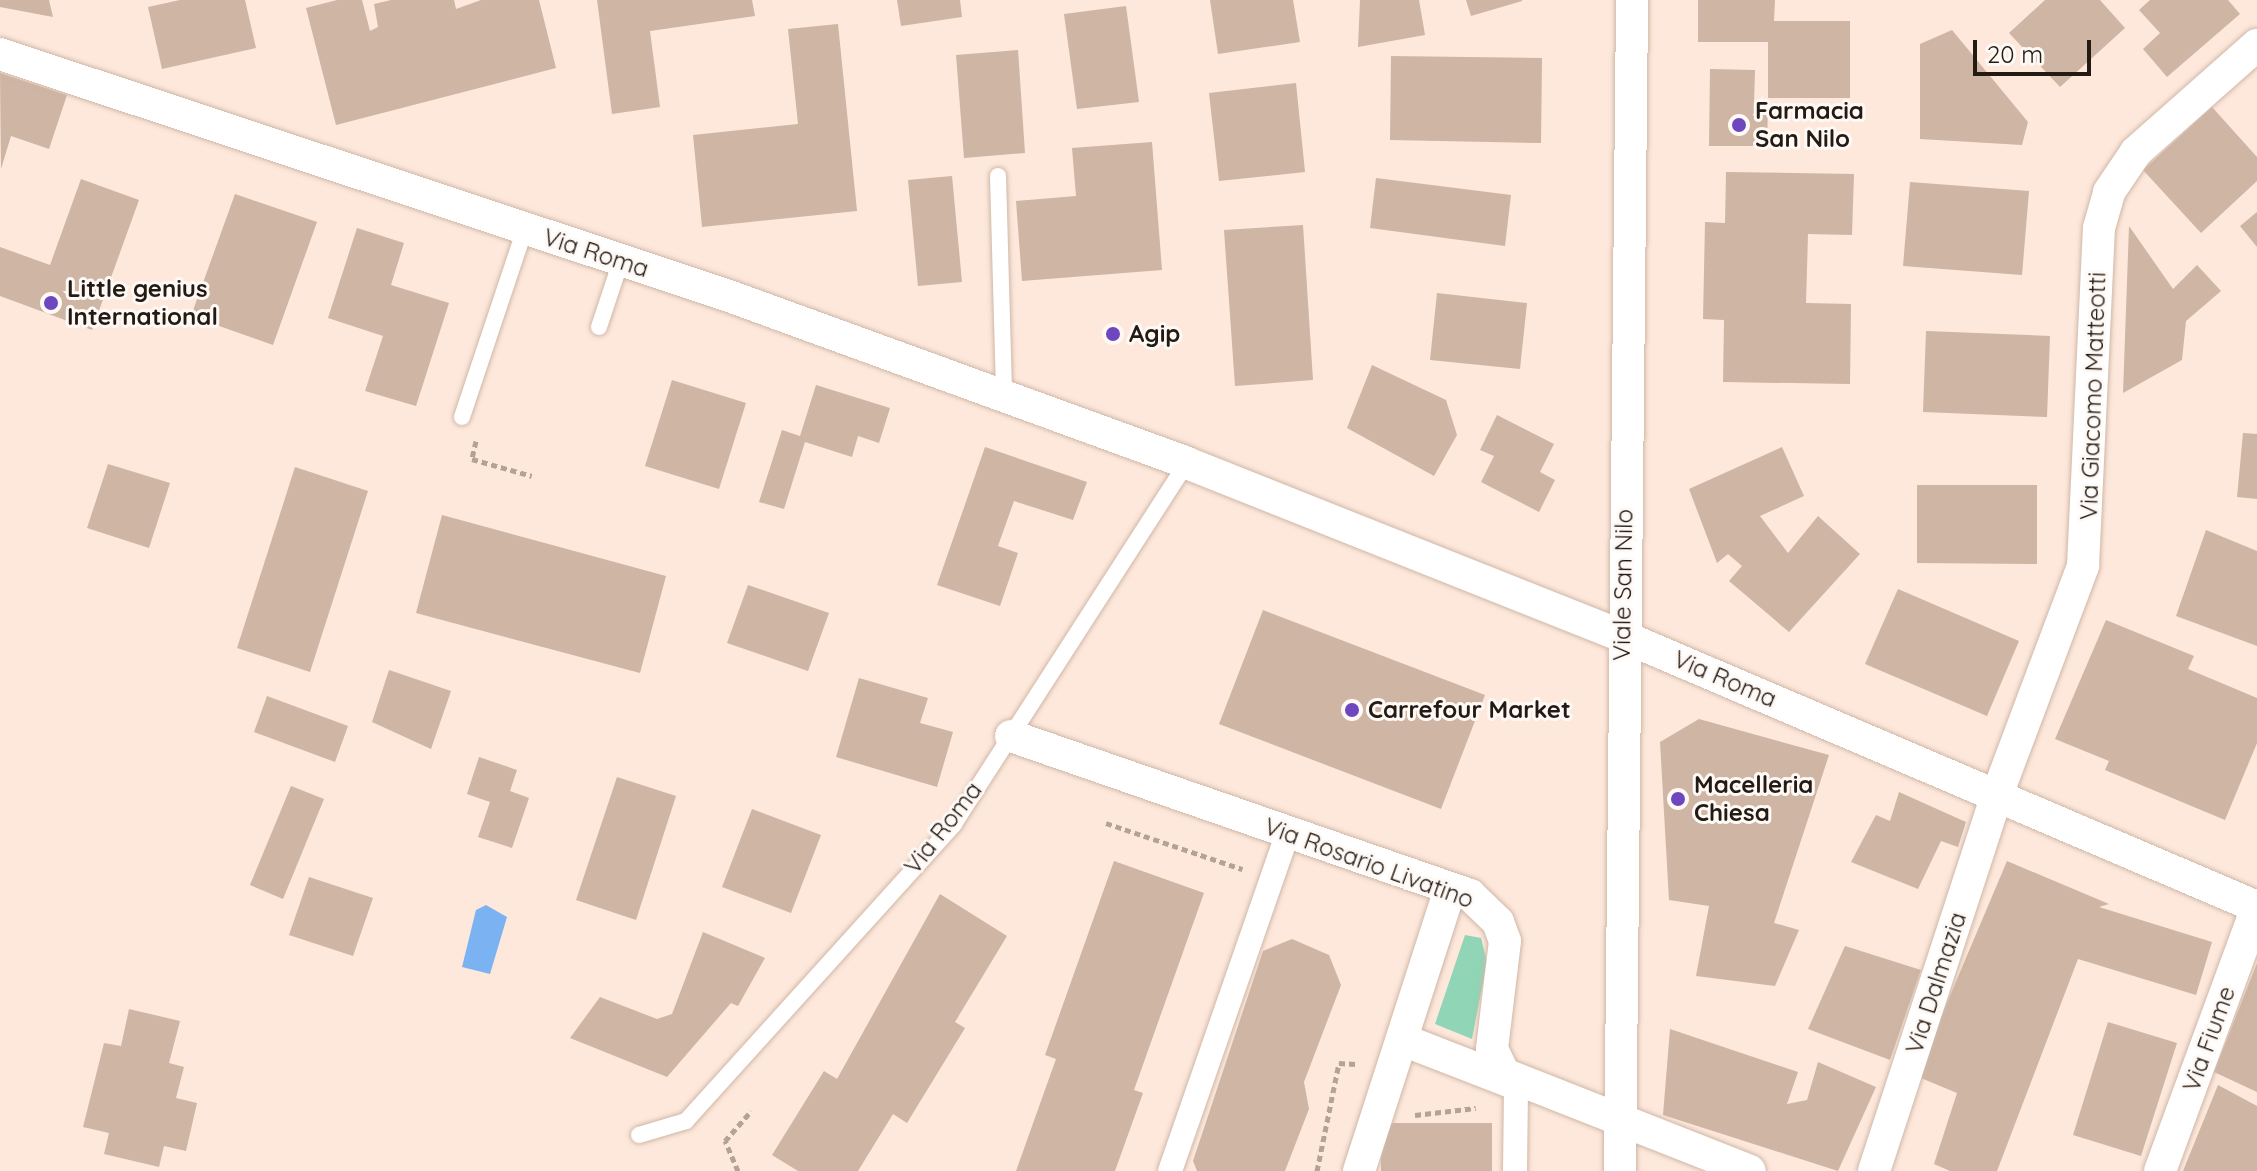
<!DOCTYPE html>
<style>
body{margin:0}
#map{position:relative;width:2257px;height:1171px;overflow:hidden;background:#fde8db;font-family:Quicksand,sans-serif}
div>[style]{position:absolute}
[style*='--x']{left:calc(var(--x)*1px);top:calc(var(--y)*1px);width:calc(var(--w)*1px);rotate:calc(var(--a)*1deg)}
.green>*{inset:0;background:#90d5b6}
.water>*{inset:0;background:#7bb2f2}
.building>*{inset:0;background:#ceb5a4}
.path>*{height:5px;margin-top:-2.5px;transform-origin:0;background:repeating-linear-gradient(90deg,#b3a298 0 6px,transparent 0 10px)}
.roads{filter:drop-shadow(0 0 2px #d0b7a7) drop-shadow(0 0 2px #d0b7a7)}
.service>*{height:16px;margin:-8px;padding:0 8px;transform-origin:8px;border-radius:8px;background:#fff}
.pedestrian>*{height:24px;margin:-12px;padding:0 12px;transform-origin:12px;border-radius:12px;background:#fff}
.minor>*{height:32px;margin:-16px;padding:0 16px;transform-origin:16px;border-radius:16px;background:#fff}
.dots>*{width:22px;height:22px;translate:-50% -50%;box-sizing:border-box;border:4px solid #fef9f5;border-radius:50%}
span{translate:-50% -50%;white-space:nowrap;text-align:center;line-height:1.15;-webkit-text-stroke:6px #fef9f5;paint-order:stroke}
.poi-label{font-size:24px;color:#231a14;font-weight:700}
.left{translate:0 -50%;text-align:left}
.street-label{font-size:24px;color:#231a14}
.scale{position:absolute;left:1973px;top:40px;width:118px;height:36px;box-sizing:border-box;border:4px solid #231a14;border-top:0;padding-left:10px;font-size:24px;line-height:28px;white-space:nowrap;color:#231a14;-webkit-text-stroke:6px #fef9f5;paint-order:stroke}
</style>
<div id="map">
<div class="green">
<div style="clip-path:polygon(1465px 935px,1481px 938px,1487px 962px,1472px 1039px,1435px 1024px)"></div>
</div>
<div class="water">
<div style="clip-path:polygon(486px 905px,507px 917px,490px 974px,462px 967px,476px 910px)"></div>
</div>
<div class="building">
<div style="clip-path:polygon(0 0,49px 0,53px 17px,0 7px)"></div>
<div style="clip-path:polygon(180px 0,245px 0,256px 48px,162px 69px,148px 7px)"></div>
<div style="clip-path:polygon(337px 0,362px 0,370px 31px,378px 27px,374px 4px,391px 0,454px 0,456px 9px,481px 0,539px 0,556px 68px,336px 125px,306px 8px)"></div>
<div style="clip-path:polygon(597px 0,752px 0,755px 16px,650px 31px,660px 107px,612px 114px)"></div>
<div style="clip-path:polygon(897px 0,960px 0,962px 17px,901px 26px)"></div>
<div style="clip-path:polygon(1210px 0,1293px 0,1300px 42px,1218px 54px)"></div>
<div style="clip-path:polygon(1360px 0,1419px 0,1425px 35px,1358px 47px)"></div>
<div style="clip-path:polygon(1466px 0,1522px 0,1522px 1px,1471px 16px)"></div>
<div style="clip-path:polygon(1698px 0,1775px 0,1774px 21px,1850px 21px,1850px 98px,1768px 98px,1768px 42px,1698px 42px)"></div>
<div style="clip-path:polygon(2045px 0,2100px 0,2125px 28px,2060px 87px,2009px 33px)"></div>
<div style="clip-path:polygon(2150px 0,2228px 0,2240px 14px,2167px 77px,2143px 49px,2160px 33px,2139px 10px)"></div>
<div style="clip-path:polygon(1126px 6px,1139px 102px,1077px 109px,1064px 14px)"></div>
<div style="clip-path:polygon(838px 24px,857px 211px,702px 227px,693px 135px,798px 124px,788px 29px)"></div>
<div style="clip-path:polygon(1952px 30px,2028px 122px,2022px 145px,1920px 139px,1920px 44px)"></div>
<div style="clip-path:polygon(1018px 50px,1025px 153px,964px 158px,956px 55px)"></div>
<div style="clip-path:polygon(1391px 56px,1542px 58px,1541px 143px,1390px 140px)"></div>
<div style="clip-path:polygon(1710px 69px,1755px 70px,1754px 105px,1768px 105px,1767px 146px,1709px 146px)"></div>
<div style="clip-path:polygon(0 73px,67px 95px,49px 149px,11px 136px,1px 169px)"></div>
<div style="clip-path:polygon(1296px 83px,1305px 172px,1219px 181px,1209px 93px)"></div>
<div style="clip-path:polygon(2212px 107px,2257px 157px,2257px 181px,2201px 233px,2143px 170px)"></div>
<div style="clip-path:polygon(1152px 142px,1162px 270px,1022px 281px,1016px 201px,1076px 196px,1072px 148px)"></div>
<div style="clip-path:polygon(1726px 172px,1854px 174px,1852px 235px,1808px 234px,1806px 303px,1851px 304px,1850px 384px,1723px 382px,1724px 320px,1703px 319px,1705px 222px,1725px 223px)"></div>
<div style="clip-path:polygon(952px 176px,962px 282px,918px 286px,908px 180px)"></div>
<div style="clip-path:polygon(1376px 178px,1511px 195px,1505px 246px,1370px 228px)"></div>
<div style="clip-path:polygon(81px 179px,139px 200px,92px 330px,0 296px,0 247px,50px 265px)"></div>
<div style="clip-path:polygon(1910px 182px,2029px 191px,2022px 275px,1903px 266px)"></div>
<div style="clip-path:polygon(235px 194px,317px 222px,273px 345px,191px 316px)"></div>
<div style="clip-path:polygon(2257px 212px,2257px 247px,2240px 226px)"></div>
<div style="clip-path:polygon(1303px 225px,1313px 380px,1235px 386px,1224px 230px)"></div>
<div style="clip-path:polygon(2129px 226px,2173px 289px,2197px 265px,2221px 291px,2186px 321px,2182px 360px,2123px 393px)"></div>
<div style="clip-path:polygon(357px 228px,404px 243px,391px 285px,449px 303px,416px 406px,365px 391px,383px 336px,328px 318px)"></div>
<div style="clip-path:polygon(1437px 293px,1527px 303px,1520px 369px,1430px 360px)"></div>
<div style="clip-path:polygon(1926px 331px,2050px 336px,2047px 417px,1923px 412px)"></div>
<div style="clip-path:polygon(1372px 365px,1446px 400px,1457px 435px,1434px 476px,1347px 428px)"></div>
<div style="clip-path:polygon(672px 380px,746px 403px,719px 489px,645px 466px)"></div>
<div style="clip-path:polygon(816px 385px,890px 408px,879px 443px,858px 436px,852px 457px,805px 442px,784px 509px,759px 502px,782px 430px,800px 436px)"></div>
<div style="clip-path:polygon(1497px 415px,1554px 444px,1540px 472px,1555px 480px,1539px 512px,1481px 482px,1494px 456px,1480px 450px)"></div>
<div style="clip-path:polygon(2243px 433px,2257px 434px,2257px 499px,2237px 497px)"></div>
<div style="clip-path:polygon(985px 447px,1087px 482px,1073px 520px,1014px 501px,998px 546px,1018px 553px,1000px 606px,937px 585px)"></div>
<div style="clip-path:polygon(1782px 447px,1804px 496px,1760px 516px,1788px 553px,1818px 516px,1860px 554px,1789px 632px,1729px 581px,1742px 566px,1728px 554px,1717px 563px,1689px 489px)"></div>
<div style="clip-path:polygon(108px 464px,170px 483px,149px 548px,87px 528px)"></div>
<div style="clip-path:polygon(295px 467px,368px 491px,310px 672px,237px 648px)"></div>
<div style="clip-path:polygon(1917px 485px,2037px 485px,2037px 564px,1917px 563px)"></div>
<div style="clip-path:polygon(442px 515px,666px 576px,640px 673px,416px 613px)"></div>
<div style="clip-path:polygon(2206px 530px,2257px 551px,2257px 646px,2176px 616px)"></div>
<div style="clip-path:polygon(748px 585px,829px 613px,808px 671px,727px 643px)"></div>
<div style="clip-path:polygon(1898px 589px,2019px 641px,1987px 716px,1865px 664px)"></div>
<div style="clip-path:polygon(1263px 610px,1485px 695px,1441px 809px,1219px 724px)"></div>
<div style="clip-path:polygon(2106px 620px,2194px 656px,2188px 669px,2257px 698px,2257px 743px,2225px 820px,2105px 770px,2109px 761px,2055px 739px)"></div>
<div style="clip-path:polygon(389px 670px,451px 691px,431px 749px,372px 722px)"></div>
<div style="clip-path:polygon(859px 678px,928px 698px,920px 723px,953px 732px,937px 787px,836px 757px)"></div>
<div style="clip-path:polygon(267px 696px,348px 726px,335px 762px,254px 732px)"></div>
<div style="clip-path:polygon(1699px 719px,1829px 755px,1774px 923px,1799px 930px,1775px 986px,1696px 976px,1709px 906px,1669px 900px,1660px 742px)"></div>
<div style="clip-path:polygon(479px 757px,517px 770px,510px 791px,529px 798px,512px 848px,478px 837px,490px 802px,467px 794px)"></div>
<div style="clip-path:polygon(617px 777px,676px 796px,636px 920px,576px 900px)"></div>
<div style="clip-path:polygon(291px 786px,324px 799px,283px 899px,250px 885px)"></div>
<div style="clip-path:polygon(1899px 792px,1966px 822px,1958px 847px,1941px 841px,1918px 889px,1851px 862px,1876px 815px,1890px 821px)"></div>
<div style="clip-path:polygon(752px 809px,821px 835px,791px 913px,722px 887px)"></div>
<div style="clip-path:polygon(1114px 861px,1204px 893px,1134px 1090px,1143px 1093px,1115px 1171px,1016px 1171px,1056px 1059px,1045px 1055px)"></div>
<div style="clip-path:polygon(2007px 861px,2109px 904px,2099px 907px,2212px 942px,2196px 995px,2078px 959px,1997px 1171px,1950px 1171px,1934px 1164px,1957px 1093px,1916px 1076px)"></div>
<div style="clip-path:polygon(309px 877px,373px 898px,353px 956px,289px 935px)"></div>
<div style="clip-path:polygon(940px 894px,1007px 936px,955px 1022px,965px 1028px,907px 1123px,893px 1114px,858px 1171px,798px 1171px,772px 1155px,824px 1071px,837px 1079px)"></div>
<div style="clip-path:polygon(703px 932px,765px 958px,738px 1006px,731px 1003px,667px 1077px,570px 1038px,600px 997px,657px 1019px,672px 1014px)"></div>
<div style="clip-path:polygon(1292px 939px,1329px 955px,1341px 985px,1304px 1082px,1309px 1109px,1285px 1171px,1197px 1171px,1193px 1161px,1263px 951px)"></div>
<div style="clip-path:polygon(1845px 946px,1921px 970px,1890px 1060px,1808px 1029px)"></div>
<div style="clip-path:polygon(2257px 963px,2257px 1092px,2214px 1072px)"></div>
<div style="clip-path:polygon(129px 1009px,180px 1021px,169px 1063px,184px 1067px,176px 1098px,197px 1103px,186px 1151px,164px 1146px,159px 1167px,104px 1154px,109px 1133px,83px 1127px,104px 1043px,121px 1046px)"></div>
<div style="clip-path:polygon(2108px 1022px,2177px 1043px,2141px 1156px,2073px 1135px)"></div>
<div style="clip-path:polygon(1670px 1029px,1798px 1072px,1787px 1104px,1807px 1100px,1818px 1062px,1876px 1087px,1838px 1171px,1663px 1115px)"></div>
<div style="clip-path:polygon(2218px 1085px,2257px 1106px,2257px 1171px,2183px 1171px)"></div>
<div style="clip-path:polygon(1381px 1123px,1492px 1123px,1492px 1171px,1381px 1171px)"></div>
</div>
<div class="path">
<div style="--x:476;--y:441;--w:18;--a:103"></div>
<div style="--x:472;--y:459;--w:62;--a:15.8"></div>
<div style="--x:1106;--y:823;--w:144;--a:18.7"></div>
<div style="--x:1415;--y:1115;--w:61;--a:-6.5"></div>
<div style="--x:738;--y:1171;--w:33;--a:-113"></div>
<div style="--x:725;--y:1141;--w:40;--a:-49"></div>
<div style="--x:1317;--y:1171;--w:110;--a:-78.5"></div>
<div style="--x:1339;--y:1063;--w:17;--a:3"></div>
</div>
<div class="roads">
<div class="service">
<div style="--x:998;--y:176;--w:220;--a:88.4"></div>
<div style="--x:599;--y:327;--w:70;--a:-71.6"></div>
<div style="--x:462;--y:417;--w:198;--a:-71.5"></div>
<div style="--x:639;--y:1135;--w:49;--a:-16.6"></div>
<div style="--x:686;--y:1121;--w:400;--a:-47.9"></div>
<div style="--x:954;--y:824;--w:430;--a:-57.2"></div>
</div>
<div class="pedestrian">
<div style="--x:1170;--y:1171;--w:358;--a:-70.8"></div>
<div style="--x:1515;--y:1171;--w:87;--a:-89.3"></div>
</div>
<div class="minor">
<div style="--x:0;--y:54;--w:768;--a:18.36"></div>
<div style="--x:729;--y:296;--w:487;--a:20"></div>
<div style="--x:1187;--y:463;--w:468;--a:21.7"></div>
<div style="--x:1622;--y:636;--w:690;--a:23.11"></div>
<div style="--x:1011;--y:736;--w:486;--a:19.1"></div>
<div style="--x:1470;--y:895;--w:39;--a:44"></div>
<div style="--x:1498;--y:922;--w:20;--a:70"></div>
<div style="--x:1505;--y:941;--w:109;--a:96.9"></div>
<div style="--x:1492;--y:1049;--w:28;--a:64"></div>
<div style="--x:1504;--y:1074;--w:264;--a:21.5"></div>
<div style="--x:1403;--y:1040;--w:121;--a:21.3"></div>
<div style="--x:1359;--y:1171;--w:295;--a:-72.1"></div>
<div style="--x:1620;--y:1171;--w:1171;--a:-89.41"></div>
<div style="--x:1874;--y:1171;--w:396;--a:-71.9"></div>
<div style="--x:1997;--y:795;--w:245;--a:-69.4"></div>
<div style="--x:2083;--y:566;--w:338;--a:-87.3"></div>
<div style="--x:2099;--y:228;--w:37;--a:-74"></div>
<div style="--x:2109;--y:192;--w:48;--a:-56"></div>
<div style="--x:2136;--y:152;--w:162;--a:-41.5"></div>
<div style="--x:2160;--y:1171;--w:281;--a:-69.8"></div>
</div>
</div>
<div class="dots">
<div style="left:1739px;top:125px;background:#6e46be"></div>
<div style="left:51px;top:303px;background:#6e46be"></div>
<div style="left:1113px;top:334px;background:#6e46be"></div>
<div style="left:1352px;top:710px;background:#6e46be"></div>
<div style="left:1678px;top:799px;background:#6e46be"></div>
</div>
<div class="poi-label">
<span class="left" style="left:1755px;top:125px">Farmacia<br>San Nilo</span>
<span class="left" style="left:67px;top:303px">Little genius<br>International</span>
<span class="left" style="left:1129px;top:334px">Agip</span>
<span class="left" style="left:1368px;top:710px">Carrefour Market</span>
<span class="left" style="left:1694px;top:799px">Macelleria<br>Chiesa</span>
</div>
<div class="street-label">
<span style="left:596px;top:253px;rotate:18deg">Via Roma</span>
<span style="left:2093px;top:396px;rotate:-88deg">Via Giacomo Matteotti</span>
<span style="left:1623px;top:585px;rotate:-89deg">Viale San Nilo</span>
<span style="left:1725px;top:679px;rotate:23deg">Via Roma</span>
<span style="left:943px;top:828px;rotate:-52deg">Via Roma</span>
<span style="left:1369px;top:863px;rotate:20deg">Via Rosario Livatino</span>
<span style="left:1936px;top:983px;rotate:-72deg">Via Dalmazia</span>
<span style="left:2209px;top:1039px;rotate:-70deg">Via Fiume</span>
</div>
<div class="scale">20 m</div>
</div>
